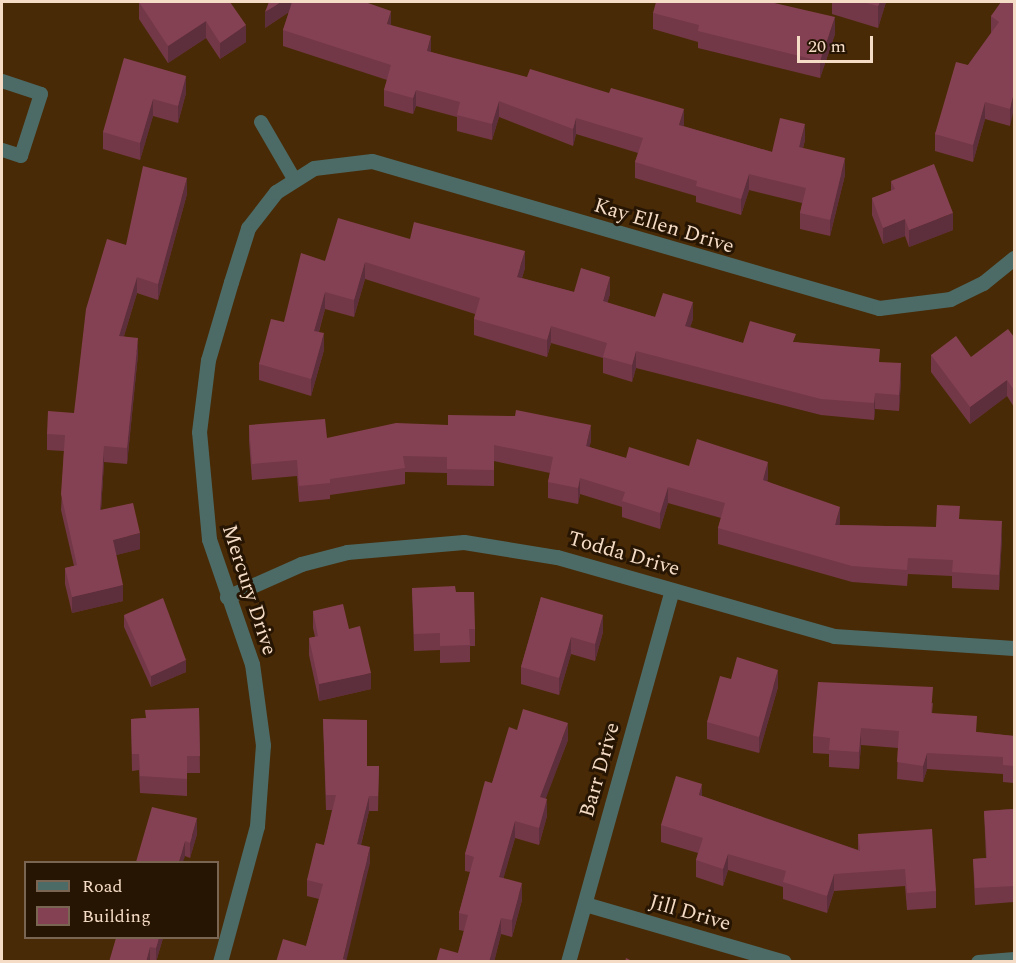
<!DOCTYPE html>
<style>
body{margin:0}
#map{position:relative;width:1016px;height:963px;overflow:hidden;background:#492a06;font-family:Spectral,serif}
div>[style]{position:absolute}
[style*='--x']{left:calc(var(--x)*1px);top:calc(var(--y)*1px);width:calc(var(--w)*1px);rotate:calc(var(--a)*1deg)}
.service>*{height:14px;margin:-7px;padding:0 7px;transform-origin:7px;border-radius:7px;background:#4c6b67}
.minor>*{height:15px;margin:-7.5px;padding:0 7.5px;transform-origin:7.5px;border-radius:7.5px;background:#4c6b67}
.wall>*{inset:0;background:#723848}
.shaded-wall>*{inset:0;background:#5d2e3b}
.building>*{inset:0;background:#854154}
span{translate:-50% -50%;white-space:nowrap;text-align:center;line-height:1.15;-webkit-text-stroke:6px #271504;paint-order:stroke}
.street-label{font-size:21px;color:#f5dcc6}
.frame{position:absolute;inset:0;border:3px solid #f5dcc6;pointer-events:none}
.legend{position:absolute;left:24px;top:861px;width:195px;height:78px;box-sizing:border-box;background:#271504;border:2px solid #796552;margin:0;padding:8px 10px;list-style:none;font-size:18px;color:#f5dcc6}
.legend li{display:flex;align-items:center;gap:12px;height:30px}
.legend b{width:30px;border:2px solid #796552}
.scale{position:absolute;left:797px;top:36px;width:76px;height:27px;box-sizing:border-box;border:3px solid #f5dcc6;border-top:0;padding-left:8px;font-size:18px;line-height:21px;white-space:nowrap;color:#f5dcc6;-webkit-text-stroke:4px #271504;paint-order:stroke}
</style>
<div id="map">
<div class="service">
<div style="--x:2;--y:81;--w:41;--a:18.4"></div>
<div style="--x:41;--y:94;--w:65;--a:107.9"></div>
<div style="--x:21;--y:156;--w:20;--a:-162"></div>
<div style="--x:261;--y:122;--w:66;--a:59.9"></div>
</div>
<div class="minor">
<div style="--x:227;--y:597;--w:81;--a:-24"></div>
<div style="--x:301;--y:564;--w:48;--a:-14.6"></div>
<div style="--x:347;--y:552;--w:117;--a:-4.9"></div>
<div style="--x:464;--y:542;--w:94;--a:9.2"></div>
<div style="--x:557;--y:557;--w:288;--a:15.9"></div>
<div style="--x:834;--y:636;--w:180;--a:3.8"></div>
<div style="--x:585;--y:904;--w:207;--a:16.2"></div>
<div style="--x:220;--y:962;--w:141;--a:-74.8"></div>
<div style="--x:257;--y:826;--w:81;--a:-85.8"></div>
<div style="--x:263;--y:745;--w:82;--a:-97.7"></div>
<div style="--x:252;--y:664;--w:132;--a:-109"></div>
<div style="--x:209;--y:539;--w:107;--a:-95.3"></div>
<div style="--x:199;--y:432;--w:73;--a:-82.9"></div>
<div style="--x:208;--y:360;--w:81;--a:-73.6"></div>
<div style="--x:231;--y:282;--w:57;--a:-72.5"></div>
<div style="--x:248;--y:228;--w:46;--a:-52.1"></div>
<div style="--x:276;--y:192;--w:45;--a:-32.3"></div>
<div style="--x:314;--y:168;--w:58;--a:-6.9"></div>
<div style="--x:372;--y:161;--w:528;--a:16.17"></div>
<div style="--x:879;--y:308;--w:72;--a:-7.2"></div>
<div style="--x:950;--y:299;--w:37;--a:-26"></div>
<div style="--x:983;--y:283;--w:40;--a:-39"></div>
<div style="--x:568;--y:962;--w:386;--a:-74.4"></div>
<div style="--x:978;--y:962;--w:36;--a:-5"></div>
</div>
<div class="wall">
<div style="clip-path:polygon(139px 2px,230px 2px,246px 42px,220px 59px,206px 38px,168px 63px,139px 19px)"></div>
<div style="clip-path:polygon(269px 2px,391px 25px,431px 52px,772px 152px,805px 140px,803px 148px,845px 175px,830px 236px,800px 229px,800px 213px,802px 203px,749px 190px,741px 215px,696px 202px,696px 196px,635px 178px,635px 162px,638px 153px,576px 134px,573px 146px,499px 117px,492px 140px,457px 131px,457px 117px,416px 106px,413px 114px,384px 106px,384px 90px,387px 80px,283px 46px,283px 30px,289px 12px,265px 28px)"></div>
<div style="clip-path:polygon(832px 2px,886px 2px,878px 28px,832px 14px)"></div>
<div style="clip-path:polygon(1014px 2px,1010px 126px,985px 119px,973px 162px,935px 151px,935px 134px,968px 65px,991px 33px,991px 16px)"></div>
<div style="clip-path:polygon(653px 13px,835px 34px,820px 78px,698px 48px,698px 42px,653px 29px)"></div>
<div style="clip-path:polygon(186px 76px,186px 93px,178px 123px,153px 116px,140px 160px,103px 149px,103px 132px)"></div>
<div style="clip-path:polygon(891px 181px,953px 230px,909px 247px,905px 236px,883px 244px,872px 215px,872px 198px,891px 191px)"></div>
<div style="clip-path:polygon(187px 194px,158px 300px,137px 293px,124px 336px,138px 354px,127px 464px,104px 462px,101px 510px,140px 549px,116px 555px,123px 601px,72px 613px,65px 584px,65px 568px,74px 566px,61px 510px,64px 451px,47px 450px,47px 434px,74px 413px,126px 245px)"></div>
<div style="clip-path:polygon(410px 239px,525px 268px,522px 278px,574px 292px,610px 294px,607px 303px,655px 317px,693px 319px,690px 327px,743px 343px,796px 342px,880px 362px,901px 380px,899px 411px,875px 409px,874px 420px,821px 415px,636px 368px,632px 382px,603px 373px,603px 358px,551px 343px,547px 357px,474px 335px,474px 319px,475px 314px,365px 279px,354px 317px,325px 309px,319px 332px,324px 350px,311px 396px,259px 380px,259px 364px,284px 322px,325px 261px)"></div>
<div style="clip-path:polygon(1014px 337px,1014px 407px,1007px 396px,970px 424px,931px 372px,931px 355px,971px 357px)"></div>
<div style="clip-path:polygon(249px 425px,327px 438px,591px 441px,589px 447px,626px 458px,768px 478px,767px 481px,840px 523px,839px 525px,936px 527px,960px 519px,1002px 537px,999px 590px,952px 588px,952px 576px,908px 574px,907px 586px,852px 582px,718px 544px,718px 528px,721px 518px,668px 503px,660px 529px,622px 517px,622px 507px,580px 494px,578px 504px,548px 498px,548px 482px,550px 473px,494px 461px,494px 486px,447px 485px,447px 473px,405px 472px,405px 484px,330px 495px,330px 499px,299px 502px,297px 476px,252px 480px,249px 441px)"></div>
<div style="clip-path:polygon(412px 588px,456px 592px,475px 629px,475px 646px,470px 646px,470px 662px,440px 663px,440px 650px,414px 651px)"></div>
<div style="clip-path:polygon(541px 597px,603px 632px,595px 661px,571px 654px,559px 695px,521px 684px,521px 667px)"></div>
<div style="clip-path:polygon(313px 611px,349px 629px,371px 689px,319px 701px,309px 655px,309px 638px,315px 637px,313px 628px)"></div>
<div style="clip-path:polygon(124px 615px,186px 672px,151px 687px,124px 627px)"></div>
<div style="clip-path:polygon(731px 679px,778px 687px,759px 753px,707px 739px,707px 722px)"></div>
<div style="clip-path:polygon(933px 703px,932px 713px,977px 732px,1014px 736px,1014px 783px,1003px 782px,1003px 774px,927px 769px,923px 782px,897px 779px,898px 748px,861px 745px,859px 769px,829px 767px,829px 754px,813px 753px,813px 736px)"></div>
<div style="clip-path:polygon(199px 708px,200px 773px,187px 773px,187px 796px,140px 793px,139px 770px,132px 771px,131px 719px,145px 718px)"></div>
<div style="clip-path:polygon(323px 719px,367px 766px,379px 766px,378px 811px,369px 811px,361px 845px,370px 863px,306px 946px,319px 899px,307px 896px,307px 880px,324px 845px,332px 810px,326px 810px)"></div>
<div style="clip-path:polygon(517px 730px,568px 740px,545px 799px,547px 816px,539px 845px,515px 838px,503px 879px,522px 900px,512px 937px,501px 934px,494px 962px,436px 962px,458px 953px,464px 931px,459px 930px,459px 913px,470px 872px,465px 871px,465px 854px,492px 783px)"></div>
<div style="clip-path:polygon(702px 796px,858px 850px,858px 834px,936px 891px,936px 908px,907px 910px,905px 886px,834px 891px,827px 913px,783px 899px,783px 887px,728px 870px,723px 886px,696px 877px,696px 860px,698px 853px,661px 842px,661px 825px)"></div>
<div style="clip-path:polygon(1014px 809px,1014px 902px,975px 905px,973px 859px,986px 858px,984px 811px)"></div>
<div style="clip-path:polygon(197px 834px,190px 858px,185px 856px,136px 862px)"></div>
<div style="clip-path:polygon(163px 938px,156px 962px,109px 962px)"></div>
</div>
<div class="shaded-wall">
<div style="clip-path:polygon(281px 2px,295px 2px,295px 8px,265px 28px,265px 12px)"></div>
<div style="clip-path:polygon(880px 2px,886px 2px,878px 28px,878px 6px)"></div>
<div style="clip-path:polygon(391px 11px,391px 27px,387px 24px)"></div>
<div style="clip-path:polygon(835px 17px,835px 34px,820px 78px,820px 61px)"></div>
<div style="clip-path:polygon(206px 21px,206px 38px,168px 63px,168px 46px)"></div>
<div style="clip-path:polygon(246px 25px,246px 42px,220px 59px,220px 43px)"></div>
<div style="clip-path:polygon(431px 36px,431px 53px,427px 51px)"></div>
<div style="clip-path:polygon(186px 76px,186px 93px,178px 123px,178px 106px)"></div>
<div style="clip-path:polygon(416px 90px,416px 106px,413px 114px,413px 98px)"></div>
<div style="clip-path:polygon(1014px 93px,1014px 109px,1010px 126px,1010px 109px)"></div>
<div style="clip-path:polygon(153px 99px,153px 116px,140px 160px,140px 143px)"></div>
<div style="clip-path:polygon(499px 101px,499px 117px,492px 140px,492px 124px)"></div>
<div style="clip-path:polygon(985px 102px,985px 119px,973px 162px,973px 145px)"></div>
<div style="clip-path:polygon(684px 109px,684px 125px,679px 141px,679px 125px)"></div>
<div style="clip-path:polygon(576px 118px,576px 134px,573px 146px,573px 129px)"></div>
<div style="clip-path:polygon(805px 124px,805px 140px,799px 163px,799px 147px)"></div>
<div style="clip-path:polygon(845px 158px,845px 175px,830px 236px,830px 220px)"></div>
<div style="clip-path:polygon(749px 174px,749px 190px,741px 215px,741px 199px)"></div>
<div style="clip-path:polygon(187px 178px,187px 194px,158px 300px,158px 284px)"></div>
<div style="clip-path:polygon(953px 213px,953px 230px,909px 247px,909px 230px)"></div>
<div style="clip-path:polygon(905px 219px,905px 236px,883px 244px,883px 228px)"></div>
<div style="clip-path:polygon(525px 251px,525px 268px,517px 293px,517px 277px)"></div>
<div style="clip-path:polygon(365px 262px,365px 279px,354px 317px,354px 300px)"></div>
<div style="clip-path:polygon(137px 277px,137px 293px,119px 352px,119px 336px)"></div>
<div style="clip-path:polygon(610px 277px,610px 294px,603px 318px,603px 301px)"></div>
<div style="clip-path:polygon(325px 292px,325px 309px,314px 348px,314px 331px)"></div>
<div style="clip-path:polygon(693px 302px,693px 319px,685px 342px,685px 326px)"></div>
<div style="clip-path:polygon(551px 326px,551px 343px,547px 357px,547px 340px)"></div>
<div style="clip-path:polygon(324px 333px,324px 350px,311px 396px,311px 379px)"></div>
<div style="clip-path:polygon(138px 338px,138px 354px,127px 464px,127px 448px)"></div>
<div style="clip-path:polygon(636px 351px,636px 368px,632px 382px,632px 365px)"></div>
<div style="clip-path:polygon(901px 363px,901px 380px,899px 411px,899px 395px)"></div>
<div style="clip-path:polygon(1007px 380px,1007px 396px,970px 424px,970px 407px)"></div>
<div style="clip-path:polygon(875px 393px,875px 409px,874px 420px,874px 403px)"></div>
<div style="clip-path:polygon(591px 425px,591px 441px,586px 462px,586px 446px)"></div>
<div style="clip-path:polygon(104px 446px,104px 462px,100px 526px,100px 510px)"></div>
<div style="clip-path:polygon(768px 462px,768px 478px,763px 495px,763px 480px)"></div>
<div style="clip-path:polygon(580px 478px,580px 494px,578px 504px,578px 488px)"></div>
<div style="clip-path:polygon(668px 487px,668px 503px,660px 529px,660px 513px)"></div>
<div style="clip-path:polygon(840px 507px,840px 523px,835px 541px,835px 525px)"></div>
<div style="clip-path:polygon(1002px 521px,1002px 537px,999px 590px,999px 575px)"></div>
<div style="clip-path:polygon(140px 533px,140px 549px,113px 556px,113px 540px)"></div>
<div style="clip-path:polygon(123px 585px,123px 601px,72px 613px,72px 597px)"></div>
<div style="clip-path:polygon(603px 615px,603px 632px,595px 661px,595px 644px)"></div>
<div style="clip-path:polygon(571px 637px,571px 654px,559px 695px,559px 678px)"></div>
<div style="clip-path:polygon(186px 660px,186px 672px,151px 687px,151px 676px)"></div>
<div style="clip-path:polygon(778px 670px,778px 687px,759px 753px,759px 737px)"></div>
<div style="clip-path:polygon(371px 673px,371px 689px,319px 701px,319px 684px)"></div>
<div style="clip-path:polygon(568px 723px,568px 740px,540px 814px,540px 797px)"></div>
<div style="clip-path:polygon(861px 728px,861px 745px,859px 769px,859px 752px)"></div>
<div style="clip-path:polygon(927px 753px,927px 769px,923px 782px,923px 766px)"></div>
<div style="clip-path:polygon(702px 784px,702px 801px,699px 795px)"></div>
<div style="clip-path:polygon(369px 796px,369px 811px,357px 860px,357px 844px)"></div>
<div style="clip-path:polygon(547px 799px,547px 816px,539px 845px,539px 828px)"></div>
<div style="clip-path:polygon(197px 818px,197px 834px,190px 858px,190px 843px)"></div>
<div style="clip-path:polygon(515px 821px,515px 838px,499px 894px,499px 877px)"></div>
<div style="clip-path:polygon(185px 841px,185px 856px,183px 862px,179px 862px)"></div>
<div style="clip-path:polygon(370px 847px,370px 863px,346px 962px,343px 959px)"></div>
<div style="clip-path:polygon(728px 854px,728px 870px,723px 886px,723px 869px)"></div>
<div style="clip-path:polygon(834px 874px,834px 891px,827px 913px,827px 896px)"></div>
<div style="clip-path:polygon(522px 883px,522px 900px,512px 937px,512px 920px)"></div>
<div style="clip-path:polygon(501px 918px,501px 934px,494px 962px,489px 962px)"></div>
<div style="clip-path:polygon(159px 938px,163px 938px,156px 962px,156px 948px)"></div>
<div style="clip-path:polygon(150px 947px,150px 962px,146px 962px)"></div>
</div>
<div class="building">
<div style="clip-path:polygon(139px 2px,230px 2px,246px 25px,220px 43px,206px 21px,168px 46px)"></div>
<div style="clip-path:polygon(269px 2px,281px 2px,265px 12px)"></div>
<div style="clip-path:polygon(292px 2px,365px 2px,391px 11px,387px 24px,431px 36px,427px 51px,527px 77px,530px 69px,609px 93px,611px 88px,684px 109px,679px 125px,772px 152px,780px 118px,805px 124px,799px 147px,845px 158px,830px 220px,800px 213px,806px 188px,749px 174px,741px 199px,696px 186px,697px 181px,635px 162px,643px 138px,576px 118px,573px 129px,499px 101px,492px 124px,457px 115px,460px 102px,416px 90px,413px 98px,384px 90px,391px 65px,283px 30px)"></div>
<div style="clip-path:polygon(656px 2px,770px 2px,835px 17px,820px 61px,698px 31px,699px 25px,653px 13px)"></div>
<div style="clip-path:polygon(862px 2px,880px 2px,878px 6px)"></div>
<div style="clip-path:polygon(1001px 2px,1014px 2px,1014px 93px,1010px 109px,985px 102px,973px 145px,935px 134px,956px 62px,968px 65px,999px 22px,991px 16px)"></div>
<div style="clip-path:polygon(124px 58px,186px 76px,178px 106px,153px 99px,140px 143px,103px 132px)"></div>
<div style="clip-path:polygon(934px 164px,953px 213px,909px 230px,905px 219px,883px 228px,872px 198px,895px 189px,891px 181px)"></div>
<div style="clip-path:polygon(143px 166px,187px 178px,158px 284px,137px 277px,119px 336px,138px 338px,127px 448px,104px 446px,100px 510px,133px 503px,140px 533px,113px 540px,123px 585px,72px 597px,65px 568px,77px 565px,61px 494px,65px 435px,47px 434px,48px 411px,74px 413px,86px 309px,107px 239px,126px 245px)"></div>
<div style="clip-path:polygon(338px 218px,410px 239px,414px 222px,525px 251px,517px 277px,574px 292px,581px 268px,610px 277px,603px 301px,655px 317px,663px 293px,693px 302px,685px 326px,743px 343px,750px 321px,796px 334px,793px 342px,880px 349px,879px 362px,901px 363px,899px 395px,875px 393px,874px 403px,821px 399px,636px 351px,632px 365px,603px 357px,607px 343px,551px 326px,547px 340px,474px 319px,480px 298px,365px 262px,354px 300px,325px 292px,314px 331px,324px 333px,311px 379px,259px 364px,271px 319px,284px 322px,301px 253px,325px 261px)"></div>
<div style="clip-path:polygon(1008px 329px,1014px 337px,1014px 390px,1007px 380px,970px 407px,931px 355px,956px 336px,971px 357px)"></div>
<div style="clip-path:polygon(516px 410px,591px 425px,586px 446px,626px 458px,629px 447px,689px 466px,697px 439px,768px 462px,763px 480px,840px 507px,835px 525px,936px 527px,937px 505px,960px 506px,959px 519px,1002px 521px,999px 575px,952px 572px,953px 560px,908px 558px,907px 570px,852px 566px,718px 528px,725px 503px,668px 487px,660px 513px,622px 501px,625px 492px,580px 478px,578px 488px,548px 482px,553px 457px,494px 445px,494px 470px,447px 469px,447px 457px,403px 456px,405px 468px,330px 479px,330px 483px,299px 486px,297px 460px,252px 464px,249px 425px,325px 419px,327px 438px,396px 423px,448px 425px,448px 415px,515px 416px)"></div>
<div style="clip-path:polygon(455px 586px,456px 592px,474px 592px,475px 629px,469px 629px,470px 645px,440px 646px,440px 633px,414px 634px,412px 588px)"></div>
<div style="clip-path:polygon(541px 597px,603px 615px,595px 644px,571px 637px,559px 678px,521px 667px)"></div>
<div style="clip-path:polygon(163px 598px,186px 660px,151px 676px,124px 615px)"></div>
<div style="clip-path:polygon(343px 604px,349px 629px,360px 626px,371px 673px,319px 684px,309px 638px,318px 636px,313px 611px)"></div>
<div style="clip-path:polygon(737px 657px,778px 670px,759px 737px,707px 722px,720px 676px,731px 679px)"></div>
<div style="clip-path:polygon(818px 682px,933px 687px,931px 713px,977px 716px,976px 732px,1014px 736px,1014px 766px,1003px 765px,1003px 757px,927px 753px,923px 766px,897px 762px,899px 731px,861px 728px,859px 752px,829px 750px,830px 738px,813px 736px)"></div>
<div style="clip-path:polygon(199px 708px,200px 756px,187px 756px,187px 779px,140px 776px,139px 754px,132px 754px,131px 719px,146px 718px,145px 710px)"></div>
<div style="clip-path:polygon(523px 709px,568px 723px,540px 797px,547px 799px,539px 828px,515px 821px,499px 877px,522px 883px,512px 920px,501px 918px,489px 962px,436px 962px,440px 948px,458px 953px,468px 915px,459px 913px,474px 857px,465px 854px,485px 781px,492px 783px,509px 727px,517px 730px)"></div>
<div style="clip-path:polygon(323px 719px,367px 720px,367px 766px,379px 766px,378px 796px,369px 796px,357px 844px,370px 847px,343px 959px,352px 962px,276px 962px,283px 939px,306px 946px,323px 884px,307px 880px,316px 843px,324px 845px,336px 795px,326px 795px)"></div>
<div style="clip-path:polygon(676px 776px,702px 784px,699px 795px,860px 851px,858px 834px,932px 829px,936px 891px,907px 893px,905px 869px,834px 874px,827px 896px,783px 882px,786px 871px,728px 854px,723px 869px,696px 860px,703px 838px,661px 825px)"></div>
<div style="clip-path:polygon(152px 807px,197px 818px,190px 843px,185px 841px,179px 862px,136px 862px)"></div>
<div style="clip-path:polygon(1014px 809px,1014px 886px,975px 888px,973px 859px,987px 858px,984px 811px)"></div>
<div style="clip-path:polygon(116px 938px,159px 938px,156px 948px,150px 947px,146px 962px,109px 962px)"></div>
<div style="clip-path:polygon(626px 958px,634px 962px,625px 962px)"></div>
</div>
<div class="street-label">
<span style="left:664px;top:226px;rotate:17deg">Kay Ellen Drive</span>
<span style="left:624px;top:554px;rotate:16deg">Todda Drive</span>
<span style="left:249px;top:590px;rotate:72deg">Mercury Drive</span>
<span style="left:600px;top:770px;rotate:-74deg">Barr Drive</span>
<span style="left:690px;top:913px;rotate:16deg">Jill Drive</span>
</div>
<div class="frame"></div>
<ul class="legend">
<li><b style="height:8px;background:#4c6b67"></b>Road</li>
<li><b style="height:16px;background:#854154"></b>Building</li>
</ul>
<div class="scale">20 m</div>
</div>
